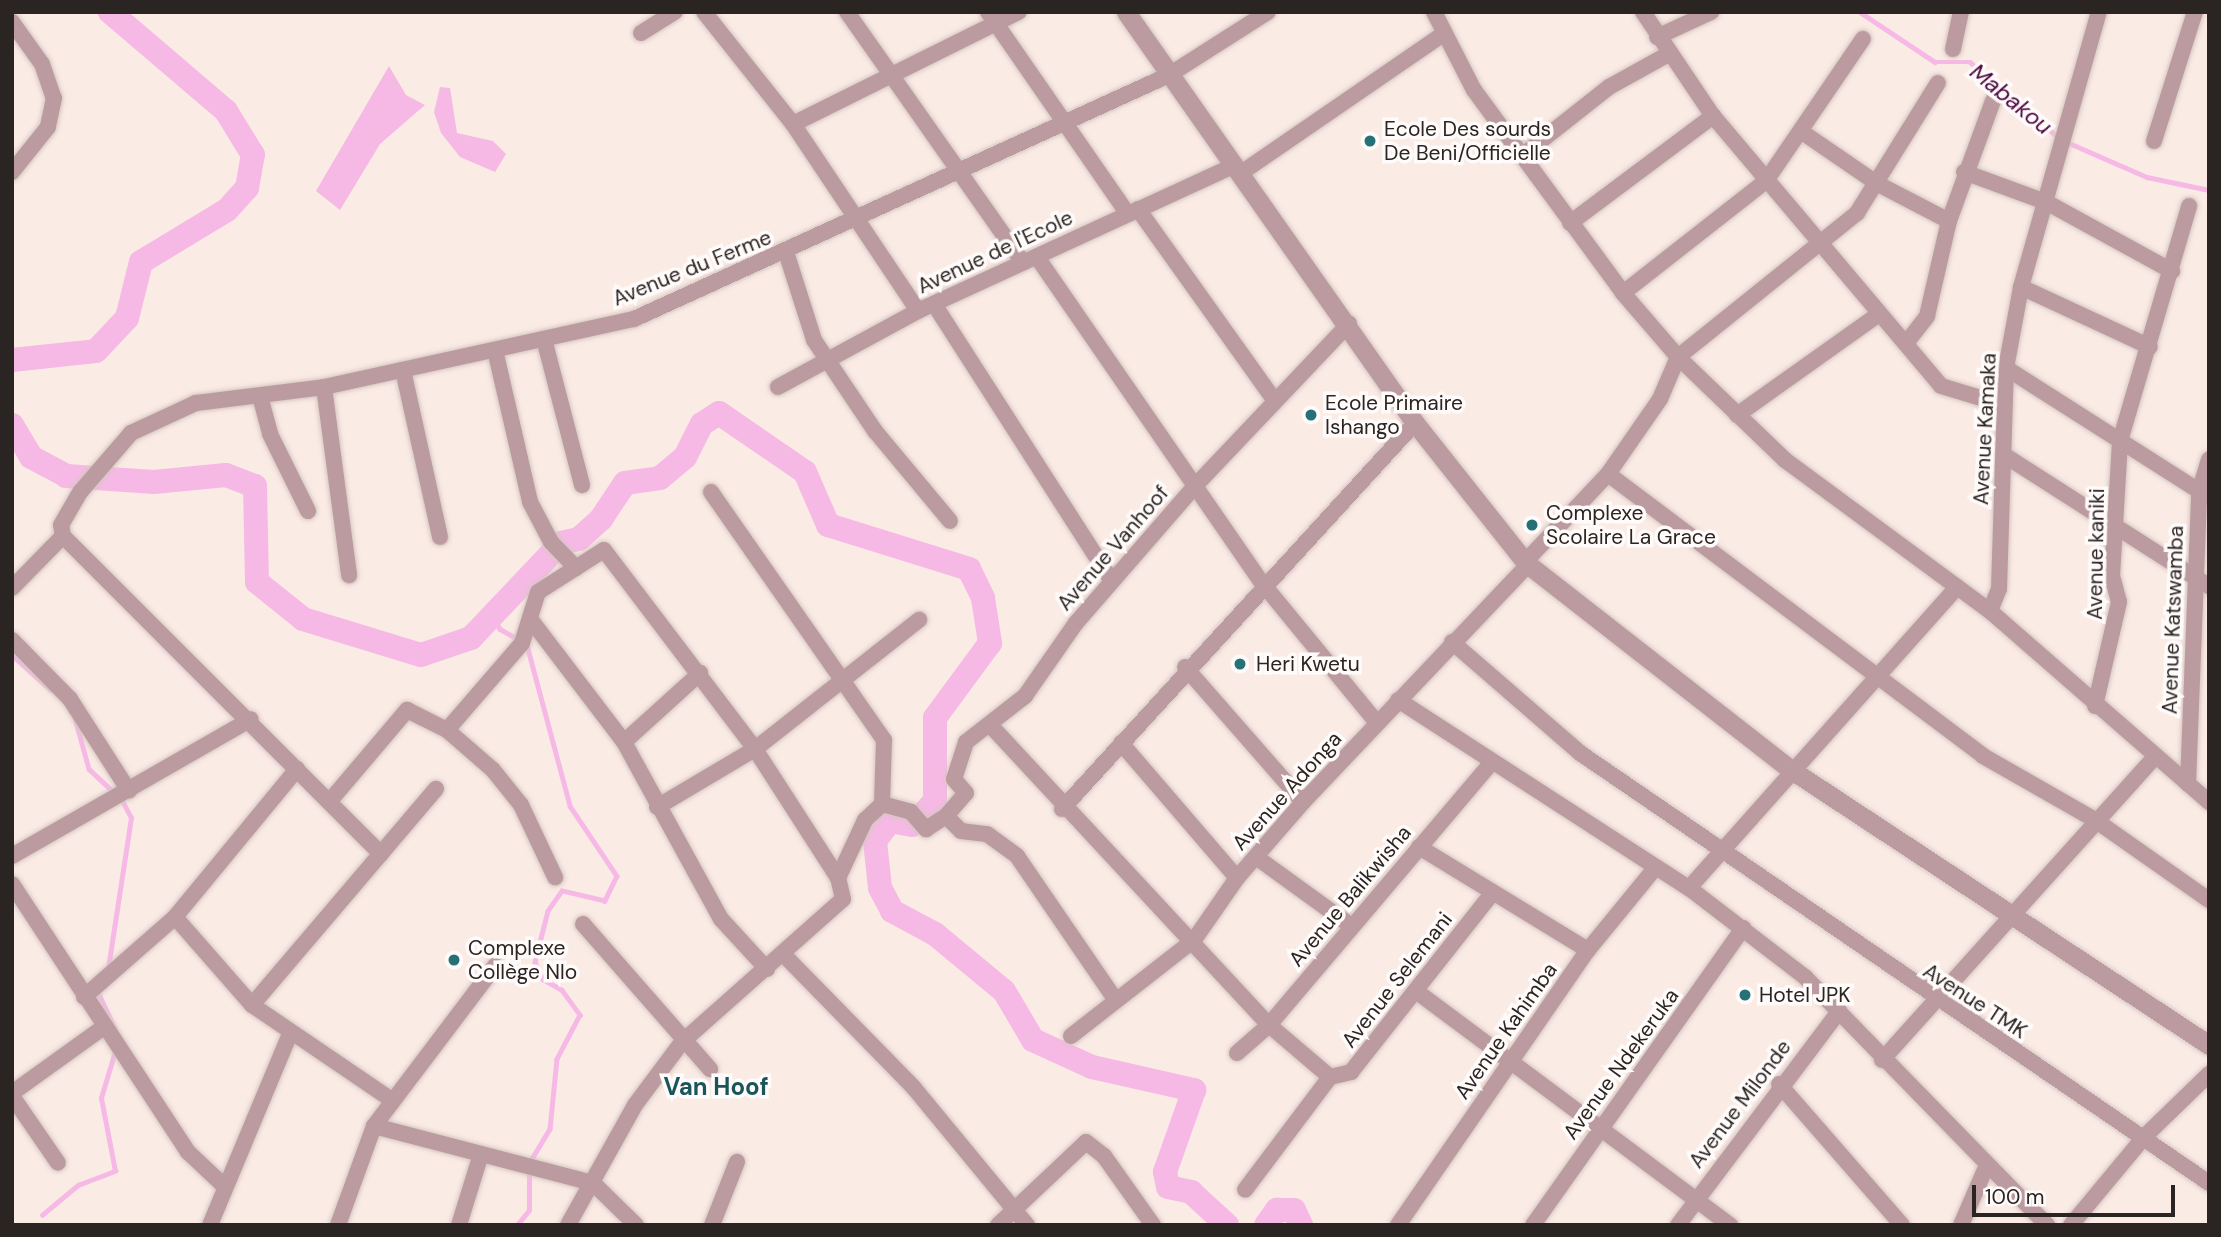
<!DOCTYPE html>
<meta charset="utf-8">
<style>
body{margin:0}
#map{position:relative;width:2221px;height:1237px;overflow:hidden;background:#fbebe5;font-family:"DM Sans",sans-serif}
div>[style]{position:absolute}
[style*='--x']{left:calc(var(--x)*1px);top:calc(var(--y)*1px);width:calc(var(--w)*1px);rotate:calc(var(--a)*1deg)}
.water>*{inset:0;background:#f6b9e5}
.stream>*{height:4.5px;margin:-2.25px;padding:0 2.25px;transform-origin:2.25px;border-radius:2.25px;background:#f6b9e5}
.river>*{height:24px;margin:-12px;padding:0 12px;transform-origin:12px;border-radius:12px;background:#f6b9e5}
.roads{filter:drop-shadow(0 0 2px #d5c7c2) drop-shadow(0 0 2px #d5c7c2)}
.minor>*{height:16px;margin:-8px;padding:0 8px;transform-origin:8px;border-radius:8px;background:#bc9ba0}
.tertiary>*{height:19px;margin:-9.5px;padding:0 9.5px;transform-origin:9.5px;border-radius:9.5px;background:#bc9ba0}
.dots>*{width:19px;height:19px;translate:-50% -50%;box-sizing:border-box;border:4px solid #fefbfa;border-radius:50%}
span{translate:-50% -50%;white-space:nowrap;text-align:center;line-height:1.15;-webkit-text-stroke:7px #fefbfa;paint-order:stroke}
.poi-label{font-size:21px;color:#2a2422}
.left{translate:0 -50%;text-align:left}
.street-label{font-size:21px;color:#2a2422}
.water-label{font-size:23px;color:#4d0640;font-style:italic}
.quarter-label{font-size:24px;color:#1a5659;font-weight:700}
.frame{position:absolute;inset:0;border:14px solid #2a2422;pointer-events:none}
.scale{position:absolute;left:1972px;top:1185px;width:203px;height:32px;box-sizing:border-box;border:4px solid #2a2422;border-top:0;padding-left:9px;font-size:21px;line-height:24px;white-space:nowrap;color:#2a2422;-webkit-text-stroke:5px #fefbfa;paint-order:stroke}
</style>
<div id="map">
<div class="water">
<div style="clip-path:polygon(389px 66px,406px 95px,425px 105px,380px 144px,340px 210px,316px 191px)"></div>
<div style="clip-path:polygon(440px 87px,450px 88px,457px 133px,493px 141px,506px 154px,495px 172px,460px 157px,441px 133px,434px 112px)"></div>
</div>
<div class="stream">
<div style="--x:1860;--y:12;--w:90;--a:33.7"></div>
<div style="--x:1935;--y:62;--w:35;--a:0"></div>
<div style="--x:1970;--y:62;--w:118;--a:40.5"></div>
<div style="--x:2060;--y:139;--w:95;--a:23.6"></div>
<div style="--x:2147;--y:177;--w:63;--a:11.8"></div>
<div style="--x:491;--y:612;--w:19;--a:62"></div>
<div style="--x:500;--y:629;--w:23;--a:29"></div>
<div style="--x:527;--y:645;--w:167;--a:75"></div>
<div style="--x:570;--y:806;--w:84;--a:56.1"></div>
<div style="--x:617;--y:876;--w:28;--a:116"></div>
<div style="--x:605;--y:901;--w:44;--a:-166.9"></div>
<div style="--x:562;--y:891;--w:24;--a:125"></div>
<div style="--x:548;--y:911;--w:53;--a:104.3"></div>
<div style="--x:535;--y:962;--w:19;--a:65"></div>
<div style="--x:543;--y:979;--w:22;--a:30"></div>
<div style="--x:562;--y:990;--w:31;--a:54"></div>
<div style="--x:580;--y:1015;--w:50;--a:117.6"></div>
<div style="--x:557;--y:1059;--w:70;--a:95.7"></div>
<div style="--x:550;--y:1129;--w:39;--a:121"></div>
<div style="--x:12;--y:655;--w:52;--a:41.9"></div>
<div style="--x:75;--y:718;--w:53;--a:74.6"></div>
<div style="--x:89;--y:769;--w:35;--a:43"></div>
<div style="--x:108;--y:968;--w:152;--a:-81.3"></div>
<div style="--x:131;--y:818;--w:21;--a:-118"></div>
<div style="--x:98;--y:992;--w:47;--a:65.1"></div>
<div style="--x:42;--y:1215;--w:47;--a:-39.8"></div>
<div style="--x:78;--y:1185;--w:40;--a:-21"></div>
<div style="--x:115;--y:1171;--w:74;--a:-100.9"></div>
<div style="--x:101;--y:1098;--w:49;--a:-73.4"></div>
<div style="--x:517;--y:1225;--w:19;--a:-51"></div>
<div style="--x:529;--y:1210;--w:40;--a:-90"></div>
</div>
<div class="river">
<div style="--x:12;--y:360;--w:84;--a:-6.1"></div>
<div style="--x:96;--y:351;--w:45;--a:-46.8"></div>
<div style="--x:127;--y:318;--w:58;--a:-76"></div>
<div style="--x:141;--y:262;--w:100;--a:-31.2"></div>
<div style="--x:227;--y:210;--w:30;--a:-48"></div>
<div style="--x:247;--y:188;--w:34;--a:-80"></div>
<div style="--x:253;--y:155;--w:52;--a:-121.5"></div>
<div style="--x:226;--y:111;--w:153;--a:-139.5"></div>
<div style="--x:12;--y:425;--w:37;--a:59"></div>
<div style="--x:31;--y:457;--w:40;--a:28"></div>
<div style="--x:66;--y:476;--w:88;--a:3.9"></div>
<div style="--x:154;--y:482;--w:72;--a:-5.6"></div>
<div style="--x:226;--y:475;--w:31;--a:21"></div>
<div style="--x:255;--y:486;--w:96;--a:88.8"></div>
<div style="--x:257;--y:582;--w:59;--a:38.8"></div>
<div style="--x:303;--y:619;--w:123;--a:17"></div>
<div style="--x:421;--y:655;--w:53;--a:-18.8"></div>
<div style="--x:471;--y:638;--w:131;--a:-46.5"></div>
<div style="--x:561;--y:543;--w:18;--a:-13"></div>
<div style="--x:579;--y:539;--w:30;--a:-42"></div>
<div style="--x:601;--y:519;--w:43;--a:-56.3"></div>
<div style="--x:625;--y:483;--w:35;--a:-8"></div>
<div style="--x:660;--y:478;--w:33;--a:-40"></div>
<div style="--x:685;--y:457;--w:37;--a:-63"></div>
<div style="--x:702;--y:424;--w:20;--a:-33"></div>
<div style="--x:719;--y:413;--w:104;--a:34.5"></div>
<div style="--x:805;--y:472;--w:58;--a:66.5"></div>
<div style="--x:828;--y:525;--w:148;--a:17.3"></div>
<div style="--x:969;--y:569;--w:32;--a:64"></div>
<div style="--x:983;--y:598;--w:46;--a:81.2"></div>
<div style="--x:990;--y:643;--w:93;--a:126.3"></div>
<div style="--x:935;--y:718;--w:83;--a:90"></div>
<div style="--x:935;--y:801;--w:33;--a:134"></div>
<div style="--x:912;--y:825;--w:22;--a:-170"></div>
<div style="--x:890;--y:821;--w:25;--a:127"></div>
<div style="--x:875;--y:841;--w:47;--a:83.9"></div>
<div style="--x:880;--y:888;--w:26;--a:62"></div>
<div style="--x:892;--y:911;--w:49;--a:28.1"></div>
<div style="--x:935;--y:934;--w:89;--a:39.6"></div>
<div style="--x:1004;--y:991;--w:57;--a:59.4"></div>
<div style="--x:1033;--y:1040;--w:65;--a:24.6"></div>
<div style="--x:1092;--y:1067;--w:105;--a:12.7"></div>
<div style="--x:1194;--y:1090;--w:87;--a:109.5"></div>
<div style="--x:1165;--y:1172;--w:15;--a:79"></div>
<div style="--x:1168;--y:1187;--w:24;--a:12"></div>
<div style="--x:1191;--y:1192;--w:49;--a:42.5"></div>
<div style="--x:1266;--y:1225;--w:19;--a:-54"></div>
<div style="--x:1277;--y:1210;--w:17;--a:0"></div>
<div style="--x:1294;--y:1210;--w:17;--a:65"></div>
</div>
<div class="roads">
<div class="minor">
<div style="--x:704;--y:12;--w:143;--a:51.5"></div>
<div style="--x:793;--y:124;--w:225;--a:56.2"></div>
<div style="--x:847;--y:12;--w:306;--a:54.9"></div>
<div style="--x:988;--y:12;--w:246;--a:55.3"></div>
<div style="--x:1434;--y:12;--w:88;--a:62.9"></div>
<div style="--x:1474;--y:90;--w:252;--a:53.7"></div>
<div style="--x:1623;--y:293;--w:84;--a:49.3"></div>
<div style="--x:1678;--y:357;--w:149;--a:43.9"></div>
<div style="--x:1785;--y:460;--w:255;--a:36.4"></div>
<div style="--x:1990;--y:611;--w:291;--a:41.1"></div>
<div style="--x:1643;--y:12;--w:125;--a:56.1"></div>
<div style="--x:1713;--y:116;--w:353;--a:49.8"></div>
<div style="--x:1941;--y:386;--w:66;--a:16.8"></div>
<div style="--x:12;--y:22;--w:52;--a:54.5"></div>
<div style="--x:42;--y:64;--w:36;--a:71"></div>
<div style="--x:54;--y:98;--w:30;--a:102"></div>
<div style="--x:48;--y:127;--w:58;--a:128.7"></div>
<div style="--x:641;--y:33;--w:40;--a:-32"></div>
<div style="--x:1657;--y:37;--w:60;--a:-24.8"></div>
<div style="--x:1953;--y:49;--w:38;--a:-78"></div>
<div style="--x:793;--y:124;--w:252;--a:-26.4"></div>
<div style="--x:1802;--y:132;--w:92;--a:34.4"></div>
<div style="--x:1878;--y:184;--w:80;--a:27.5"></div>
<div style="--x:2154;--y:141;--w:135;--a:-72.4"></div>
<div style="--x:1523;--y:155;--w:110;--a:-38.3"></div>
<div style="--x:1609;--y:87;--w:66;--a:-28.9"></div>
<div style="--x:1964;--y:172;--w:87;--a:20.1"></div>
<div style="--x:2046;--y:202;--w:144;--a:28.7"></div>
<div style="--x:1241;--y:173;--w:245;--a:-34.5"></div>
<div style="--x:1138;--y:209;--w:236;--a:54.5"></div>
<div style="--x:1570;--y:223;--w:179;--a:-36.8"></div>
<div style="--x:786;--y:252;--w:92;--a:72.3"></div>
<div style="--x:814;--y:340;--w:110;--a:56.2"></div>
<div style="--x:875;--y:431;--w:117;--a:50.2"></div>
<div style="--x:1037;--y:257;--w:397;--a:55.4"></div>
<div style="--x:1263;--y:584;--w:180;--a:50.6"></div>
<div style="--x:2021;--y:287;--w:142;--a:24.9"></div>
<div style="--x:1623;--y:293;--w:182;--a:-38.1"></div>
<div style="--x:1766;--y:181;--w:172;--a:-55.7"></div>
<div style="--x:934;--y:304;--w:329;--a:57.3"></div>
<div style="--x:544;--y:339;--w:151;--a:75.4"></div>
<div style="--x:1907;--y:342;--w:33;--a:-52"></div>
<div style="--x:1927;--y:316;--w:98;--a:-77"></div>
<div style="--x:1949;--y:221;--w:128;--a:-69.9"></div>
<div style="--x:495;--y:350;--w:156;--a:77"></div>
<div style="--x:530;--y:502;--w:45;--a:62.3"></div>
<div style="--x:551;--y:542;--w:36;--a:46"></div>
<div style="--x:2006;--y:368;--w:238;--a:32.5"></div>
<div style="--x:403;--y:370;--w:171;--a:77.5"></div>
<div style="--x:324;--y:387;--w:190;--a:82.4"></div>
<div style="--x:778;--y:387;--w:159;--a:-28.5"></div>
<div style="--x:918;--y:311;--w:349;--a:-24.7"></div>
<div style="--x:260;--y:396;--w:39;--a:75"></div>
<div style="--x:270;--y:434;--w:86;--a:63.7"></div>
<div style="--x:1737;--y:415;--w:174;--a:-35.4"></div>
<div style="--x:2004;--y:455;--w:243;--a:32.6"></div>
<div style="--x:1608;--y:474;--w:469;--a:36.9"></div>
<div style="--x:1983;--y:756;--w:129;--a:29.7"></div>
<div style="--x:2095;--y:820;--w:139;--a:35.1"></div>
<div style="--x:711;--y:492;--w:302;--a:55.1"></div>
<div style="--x:884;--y:740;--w:64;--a:91.8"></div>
<div style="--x:1525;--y:562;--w:121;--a:-46.7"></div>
<div style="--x:1608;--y:474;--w:91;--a:-55.3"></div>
<div style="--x:1660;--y:399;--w:46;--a:-66.8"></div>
<div style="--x:1678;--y:357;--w:230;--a:-38.8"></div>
<div style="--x:1857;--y:213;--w:153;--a:-58.1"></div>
<div style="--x:12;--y:588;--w:73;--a:-45.6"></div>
<div style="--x:1990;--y:611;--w:24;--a:-68"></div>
<div style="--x:1999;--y:589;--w:221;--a:-88.2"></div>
<div style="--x:2006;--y:368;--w:82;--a:-79.5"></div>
<div style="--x:2021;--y:287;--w:286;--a:-74.2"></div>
<div style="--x:531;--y:620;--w:153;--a:52.7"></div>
<div style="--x:624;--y:742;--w:202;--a:61.3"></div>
<div style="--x:721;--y:919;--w:68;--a:47.4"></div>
<div style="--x:12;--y:640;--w:83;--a:45.5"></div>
<div style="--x:70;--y:699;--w:109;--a:57.3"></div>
<div style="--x:1452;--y:642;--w:169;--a:40.9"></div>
<div style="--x:1580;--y:753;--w:762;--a:34.36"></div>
<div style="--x:1185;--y:667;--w:179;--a:48.8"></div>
<div style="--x:1398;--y:700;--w:346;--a:32.9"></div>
<div style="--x:1689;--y:888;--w:146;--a:37.5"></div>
<div style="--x:1805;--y:977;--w:347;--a:45.7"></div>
<div style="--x:2095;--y:706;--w:107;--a:-77"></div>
<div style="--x:2119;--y:602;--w:27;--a:-105"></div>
<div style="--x:2112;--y:576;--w:135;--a:-86.6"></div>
<div style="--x:2120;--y:441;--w:245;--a:-73.6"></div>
<div style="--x:992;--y:727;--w:407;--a:47.1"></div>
<div style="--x:1269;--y:1025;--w:80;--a:40.4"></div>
<div style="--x:1330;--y:1077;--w:141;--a:127"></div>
<div style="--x:447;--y:730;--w:115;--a:-49.2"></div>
<div style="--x:522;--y:643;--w:53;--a:-72.6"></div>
<div style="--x:538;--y:592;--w:78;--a:-32.5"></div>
<div style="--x:604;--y:550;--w:250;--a:52.8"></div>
<div style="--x:755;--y:749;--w:153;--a:57.2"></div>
<div style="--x:624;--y:742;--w:103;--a:-42.2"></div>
<div style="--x:1121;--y:743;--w:178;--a:49.3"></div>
<div style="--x:2188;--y:784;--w:292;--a:-87.8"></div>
<div style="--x:2199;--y:492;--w:34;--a:-73"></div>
<div style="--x:329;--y:802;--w:121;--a:-49.7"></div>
<div style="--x:407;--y:710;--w:45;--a:26.6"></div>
<div style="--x:447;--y:730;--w:61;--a:41"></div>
<div style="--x:493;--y:770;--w:45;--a:51.3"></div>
<div style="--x:521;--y:805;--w:80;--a:64.7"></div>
<div style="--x:657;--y:807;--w:114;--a:-30.6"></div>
<div style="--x:755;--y:749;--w:209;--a:-38.2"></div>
<div style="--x:1062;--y:809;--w:523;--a:-47.56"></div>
<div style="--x:946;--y:816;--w:21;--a:45"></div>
<div style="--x:961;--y:831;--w:26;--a:7"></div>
<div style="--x:987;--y:834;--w:37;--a:36"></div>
<div style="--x:1017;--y:856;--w:173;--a:55.6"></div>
<div style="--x:1419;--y:847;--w:198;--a:31.4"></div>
<div style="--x:381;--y:854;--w:450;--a:-135"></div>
<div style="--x:63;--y:536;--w:11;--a:-100"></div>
<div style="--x:61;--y:525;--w:39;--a:-60"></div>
<div style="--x:81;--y:491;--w:77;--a:-49.2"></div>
<div style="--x:131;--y:433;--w:72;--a:-24.8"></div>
<div style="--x:196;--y:403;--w:129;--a:-7.1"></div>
<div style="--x:324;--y:387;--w:317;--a:-12.4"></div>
<div style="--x:634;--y:319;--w:588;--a:-24.52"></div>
<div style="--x:1169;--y:75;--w:117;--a:-32.5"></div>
<div style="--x:12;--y:856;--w:275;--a:-29.8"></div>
<div style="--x:1256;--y:857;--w:116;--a:35.9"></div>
<div style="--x:12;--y:884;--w:321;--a:56.7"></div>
<div style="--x:188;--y:1152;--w:48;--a:43.3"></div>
<div style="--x:1689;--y:888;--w:403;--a:-48.3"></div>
<div style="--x:175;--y:917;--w:117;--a:48.8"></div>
<div style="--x:252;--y:1005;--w:169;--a:34.2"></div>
<div style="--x:583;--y:924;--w:193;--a:48.8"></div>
<div style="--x:783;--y:954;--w:187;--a:45.6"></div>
<div style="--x:914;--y:1088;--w:178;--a:50.5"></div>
<div style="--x:1416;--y:991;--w:392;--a:36.7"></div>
<div style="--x:84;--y:997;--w:121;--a:-41.3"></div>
<div style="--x:175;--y:917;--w:192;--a:-50.5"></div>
<div style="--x:252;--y:1005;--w:284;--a:-49.6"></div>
<div style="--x:1071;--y:1036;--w:156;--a:-38"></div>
<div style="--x:1194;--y:940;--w:75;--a:-55.3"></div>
<div style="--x:1237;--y:878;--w:101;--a:-49"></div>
<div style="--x:1303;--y:802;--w:327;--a:-46.5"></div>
<div style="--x:1237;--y:1053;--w:43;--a:-41.2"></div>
<div style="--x:1269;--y:1025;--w:343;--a:-49.7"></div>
<div style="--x:1882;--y:1060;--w:409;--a:-48"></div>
<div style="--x:1330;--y:1077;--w:22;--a:-13"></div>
<div style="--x:1351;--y:1072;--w:224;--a:-51.7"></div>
<div style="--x:1779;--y:1084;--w:187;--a:48.9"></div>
<div style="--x:12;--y:1093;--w:113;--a:-35.7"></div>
<div style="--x:12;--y:1096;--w:81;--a:55.5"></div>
<div style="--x:374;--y:1126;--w:226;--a:14.6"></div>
<div style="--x:593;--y:1183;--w:60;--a:44.3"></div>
<div style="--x:210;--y:1225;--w:207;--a:-67.3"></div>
<div style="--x:338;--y:1225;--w:105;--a:-70"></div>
<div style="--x:374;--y:1126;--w:201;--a:-52.9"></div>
<div style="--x:459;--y:1225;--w:74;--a:-72.8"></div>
<div style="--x:568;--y:1225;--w:137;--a:-60.8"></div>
<div style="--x:635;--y:1105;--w:79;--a:-53.3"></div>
<div style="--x:682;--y:1042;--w:215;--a:-41.6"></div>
<div style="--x:843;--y:899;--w:22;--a:-103"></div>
<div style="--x:838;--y:878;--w:64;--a:-65"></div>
<div style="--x:865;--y:820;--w:23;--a:-43"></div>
<div style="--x:882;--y:804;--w:30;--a:15"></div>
<div style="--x:911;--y:812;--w:23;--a:49"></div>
<div style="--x:926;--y:829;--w:24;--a:-33"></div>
<div style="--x:946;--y:816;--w:30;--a:-49"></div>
<div style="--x:966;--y:793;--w:18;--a:-131"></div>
<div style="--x:954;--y:779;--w:39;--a:-72"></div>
<div style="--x:966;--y:742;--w:75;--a:-37.9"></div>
<div style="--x:1025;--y:696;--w:89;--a:-55.1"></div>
<div style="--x:1076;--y:623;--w:181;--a:-49"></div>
<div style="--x:1195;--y:486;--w:224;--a:-46.5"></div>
<div style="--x:712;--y:1225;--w:68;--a:-68.4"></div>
<div style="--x:998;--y:1225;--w:121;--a:-43.3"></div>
<div style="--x:1086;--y:1142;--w:23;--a:38"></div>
<div style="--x:1104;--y:1156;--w:85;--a:54.6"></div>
<div style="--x:1398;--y:1225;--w:334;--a:-55.4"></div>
<div style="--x:1588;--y:950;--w:107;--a:-50.7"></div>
<div style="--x:1533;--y:1225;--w:364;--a:-54.7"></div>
<div style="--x:1678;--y:1225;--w:268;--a:-53"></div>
<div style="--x:1961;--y:1225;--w:65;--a:-66.6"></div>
<div style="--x:2071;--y:1225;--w:114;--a:-50.3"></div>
<div style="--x:2144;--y:1137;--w:91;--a:-44.1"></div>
</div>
<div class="tertiary">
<div style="--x:1126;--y:12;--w:502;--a:54.89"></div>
<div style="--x:1415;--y:423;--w:177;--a:51.6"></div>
<div style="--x:1525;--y:562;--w:336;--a:38"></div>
<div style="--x:1790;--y:769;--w:502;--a:33.37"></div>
</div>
</div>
<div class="dots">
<div style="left:1370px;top:141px;background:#267176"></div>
<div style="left:1311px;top:415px;background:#267176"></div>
<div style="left:1532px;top:525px;background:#267176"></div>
<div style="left:1240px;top:664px;background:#267176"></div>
<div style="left:454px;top:960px;background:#267176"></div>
<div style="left:1745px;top:995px;background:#267176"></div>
</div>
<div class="poi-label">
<span class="left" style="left:1384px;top:141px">Ecole Des sourds<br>De Beni/Officielle</span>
<span class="left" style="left:1325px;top:415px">Ecole Primaire<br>Ishango</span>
<span class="left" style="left:1546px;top:525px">Complexe<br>Scolaire La Grace</span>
<span class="left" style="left:1256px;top:664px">Heri Kwetu</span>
<span class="left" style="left:468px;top:960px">Complexe<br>Collège Nlo</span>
<span class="left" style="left:1759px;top:995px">Hotel JPK</span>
</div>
<div class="street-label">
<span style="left:995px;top:252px;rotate:-25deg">Avenue de l'Ecole</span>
<span style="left:692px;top:268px;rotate:-22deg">Avenue du Ferme</span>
<span style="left:1985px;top:429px;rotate:-87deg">Avenue Kamaka</span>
<span style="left:1113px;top:548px;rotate:-49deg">Avenue Vanhoof</span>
<span style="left:2096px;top:554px;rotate:-89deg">Avenue kaniki</span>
<span style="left:2173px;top:620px;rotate:-88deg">Avenue Katswamba</span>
<span style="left:1287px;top:791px;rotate:-48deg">Avenue Adonga</span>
<span style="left:1350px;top:896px;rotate:-50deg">Avenue Balikwisha</span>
<span style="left:1397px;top:980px;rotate:-52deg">Avenue Selemani</span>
<span style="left:1975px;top:1001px;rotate:33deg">Avenue TMK</span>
<span style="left:1506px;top:1031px;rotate:-55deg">Avenue Kahimba</span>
<span style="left:1621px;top:1064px;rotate:-54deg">Avenue Ndekeruka</span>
<span style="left:1740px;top:1104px;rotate:-53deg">Avenue Milonde</span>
</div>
<div class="water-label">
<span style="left:2011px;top:99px;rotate:39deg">Mabakou</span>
</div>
<div class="quarter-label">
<span style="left:716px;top:1087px">Van Hoof</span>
</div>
<div class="frame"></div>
<div class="scale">100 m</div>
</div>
